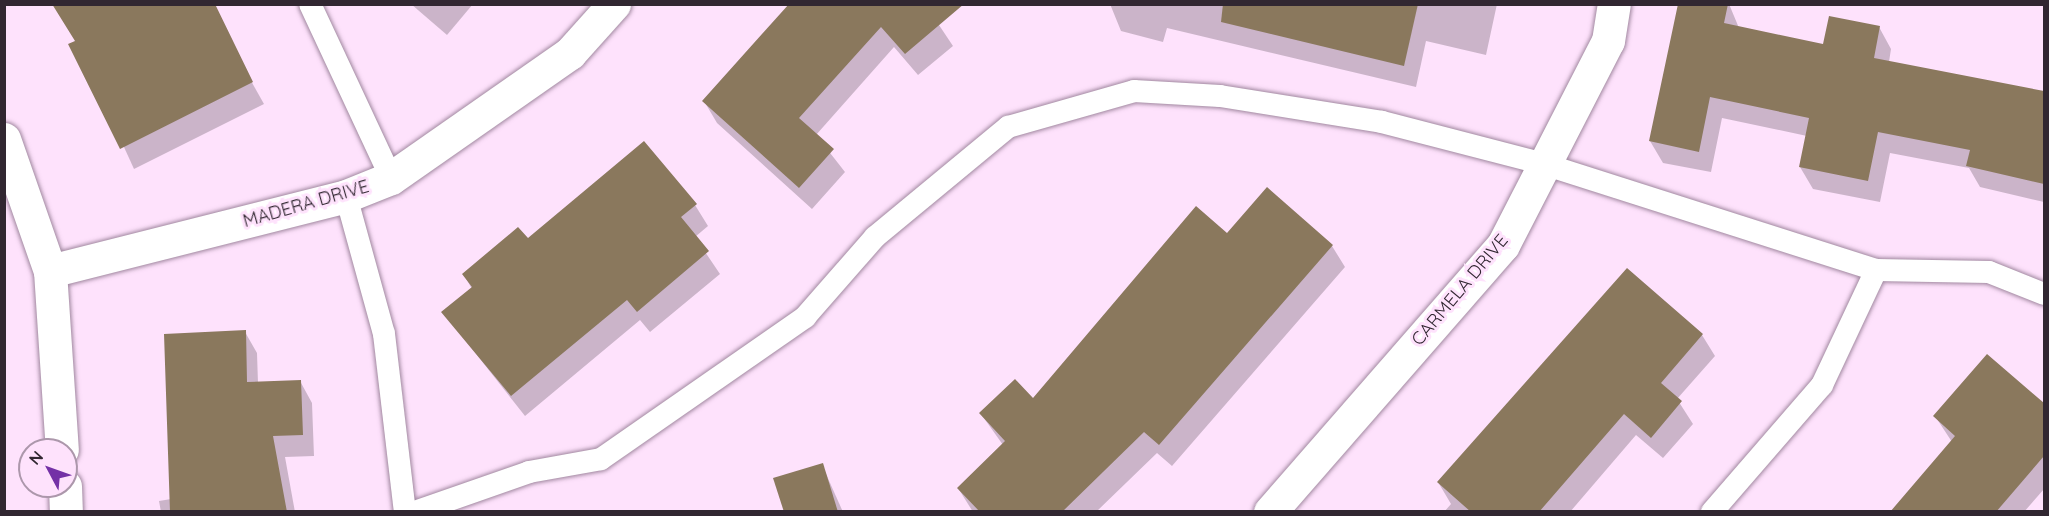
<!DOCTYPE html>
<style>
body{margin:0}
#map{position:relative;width:2049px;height:516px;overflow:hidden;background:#fee2fc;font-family:Quicksand,sans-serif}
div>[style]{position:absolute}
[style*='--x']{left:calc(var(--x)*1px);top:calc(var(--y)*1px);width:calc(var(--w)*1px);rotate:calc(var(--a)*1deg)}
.shadow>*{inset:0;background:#0003}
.building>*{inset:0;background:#8a785d}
.roads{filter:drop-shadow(0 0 2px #a188a0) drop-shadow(0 0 2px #a188a0)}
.lane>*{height:22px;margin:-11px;padding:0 11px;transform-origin:11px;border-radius:11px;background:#fff}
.street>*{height:33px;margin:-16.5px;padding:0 16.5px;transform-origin:16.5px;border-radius:16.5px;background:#fff}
span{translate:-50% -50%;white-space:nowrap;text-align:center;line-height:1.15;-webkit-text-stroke:6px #fee2fc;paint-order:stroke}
.street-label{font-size:18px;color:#312731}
.frame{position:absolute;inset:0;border:6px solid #312731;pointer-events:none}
.north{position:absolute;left:18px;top:438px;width:60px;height:60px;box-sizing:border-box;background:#fee2fc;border:2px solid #ac97ab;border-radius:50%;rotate:311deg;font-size:16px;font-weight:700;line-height:24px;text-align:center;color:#312731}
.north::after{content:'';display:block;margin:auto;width:21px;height:27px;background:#7431a6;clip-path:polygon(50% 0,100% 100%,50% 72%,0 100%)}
</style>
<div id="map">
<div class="shadow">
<div style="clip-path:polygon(208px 4px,264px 104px,134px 169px,76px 42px)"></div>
<div style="clip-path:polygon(411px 4px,473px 4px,447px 35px)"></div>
<div style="clip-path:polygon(791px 4px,933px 16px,953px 46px,918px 75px,894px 47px,816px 135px,845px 172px,812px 209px,717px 123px,704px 101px)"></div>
<div style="clip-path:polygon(1110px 4px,1497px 4px,1486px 55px,1426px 41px,1416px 87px,1167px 28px,1163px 42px,1121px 31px)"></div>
<div style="clip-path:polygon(1680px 4px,1729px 4px,1739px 28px,1825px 46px,1879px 27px,1891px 49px,1889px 62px,2044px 94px,2044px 202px,1980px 187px,1969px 168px,1890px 153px,1880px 202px,1813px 189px,1800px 167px,1807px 136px,1722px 118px,1711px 172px,1663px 163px,1650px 141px)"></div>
<div style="clip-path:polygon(1267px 189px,1332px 246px,1345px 267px,1172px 466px,1157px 453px,1096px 512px,973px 512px,958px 488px,1003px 445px,981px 414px,1033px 400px,1228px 235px)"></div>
<div style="clip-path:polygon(695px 205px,708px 226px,695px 237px,720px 274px,650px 332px,640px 320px,525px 416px,443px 312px,472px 289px,464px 275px,527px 240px)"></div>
<div style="clip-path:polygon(1627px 270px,1702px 335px,1715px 356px,1677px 399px,1693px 424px,1663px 458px,1636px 435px,1570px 512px,1444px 512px,1451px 504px,1438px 482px)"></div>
<div style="clip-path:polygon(245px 332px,257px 353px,258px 383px,300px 381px,312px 403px,314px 456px,285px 457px,295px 512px,161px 512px,159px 501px,171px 499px)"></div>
<div style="clip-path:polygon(1987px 356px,2044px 405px,2044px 489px,2024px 512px,1892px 512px,1952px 442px,1935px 416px)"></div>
<div style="clip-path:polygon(822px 465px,843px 512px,785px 512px)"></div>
</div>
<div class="building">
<div style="clip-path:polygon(52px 4px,215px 4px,253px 82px,120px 149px,68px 44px,75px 41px)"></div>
<div style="clip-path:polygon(789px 4px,964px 4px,905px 54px,881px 27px,799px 118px,834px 149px,799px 188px,702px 101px)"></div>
<div style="clip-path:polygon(1223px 4px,1418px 4px,1404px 66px,1221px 22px)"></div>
<div style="clip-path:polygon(1678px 4px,1728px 4px,1724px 23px,1823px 44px,1829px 16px,1880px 26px,1874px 58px,2044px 91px,2044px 184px,1966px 166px,1970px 150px,1878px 132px,1868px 181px,1799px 167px,1809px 118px,1710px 97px,1699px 152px,1649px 141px)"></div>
<div style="clip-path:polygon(644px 141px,697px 204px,681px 217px,709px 251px,637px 312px,627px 300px,511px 396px,441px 312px,472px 287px,462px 274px,518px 227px,528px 238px)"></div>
<div style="clip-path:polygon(1267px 187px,1333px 245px,1159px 445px,1144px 432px,1062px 512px,980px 512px,957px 488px,1005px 441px,979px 413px,1015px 379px,1033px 398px,1196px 206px,1227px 233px)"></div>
<div style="clip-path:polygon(1627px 268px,1703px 334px,1661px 383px,1682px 401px,1651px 438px,1624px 414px,1539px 512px,1471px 512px,1437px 482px)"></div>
<div style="clip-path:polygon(246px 330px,247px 382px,301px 380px,303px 435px,273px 436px,287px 512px,170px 512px,164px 334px)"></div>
<div style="clip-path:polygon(1987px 354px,2044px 403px,2044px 456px,1996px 512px,1890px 512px,1955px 436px,1933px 416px)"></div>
<div style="clip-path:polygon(823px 463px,838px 512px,784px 512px,773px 478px)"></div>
</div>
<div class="roads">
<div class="lane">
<div style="--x:310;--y:4;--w:192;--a:65"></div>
<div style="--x:346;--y:196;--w:143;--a:74.6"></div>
<div style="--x:384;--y:334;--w:179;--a:83.3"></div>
<div style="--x:415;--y:512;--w:121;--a:-19.3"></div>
<div style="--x:529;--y:472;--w:73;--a:-10.2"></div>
<div style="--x:601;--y:459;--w:249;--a:-34.8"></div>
<div style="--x:805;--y:317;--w:106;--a:-48.8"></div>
<div style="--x:875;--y:237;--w:173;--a:-39.6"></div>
<div style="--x:1008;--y:127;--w:131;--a:-15.9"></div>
<div style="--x:1134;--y:91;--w:86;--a:3.3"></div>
<div style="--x:1220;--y:96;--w:164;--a:9.1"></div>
<div style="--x:1382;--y:122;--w:167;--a:14.5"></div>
<div style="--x:1544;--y:164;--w:349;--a:17.7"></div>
<div style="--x:1876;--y:270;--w:113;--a:1"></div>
<div style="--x:1989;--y:272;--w:59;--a:21.8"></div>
<div style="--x:1712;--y:512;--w:168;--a:-49.1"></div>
<div style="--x:1822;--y:385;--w:127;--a:-64.8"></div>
</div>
<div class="street">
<div style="--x:4;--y:139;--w:140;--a:70.8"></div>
<div style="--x:50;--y:271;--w:179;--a:86.2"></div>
<div style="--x:50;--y:271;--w:305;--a:-14.2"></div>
<div style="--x:346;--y:196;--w:48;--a:-21.8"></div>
<div style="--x:391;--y:178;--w:218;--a:-34.9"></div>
<div style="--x:570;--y:53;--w:66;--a:-48.1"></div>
<div style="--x:65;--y:486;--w:26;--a:88"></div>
<div style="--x:1270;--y:512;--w:354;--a:-48.9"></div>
<div style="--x:1503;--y:245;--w:229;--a:-62.8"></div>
<div style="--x:1608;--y:41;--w:37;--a:-81"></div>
</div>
</div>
<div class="street-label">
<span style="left:306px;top:204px;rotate:-16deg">MADERA DRIVE</span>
<span style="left:1460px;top:290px;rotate:-50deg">CARMELA DRIVE</span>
</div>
<div class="frame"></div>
<div class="north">N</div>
</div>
